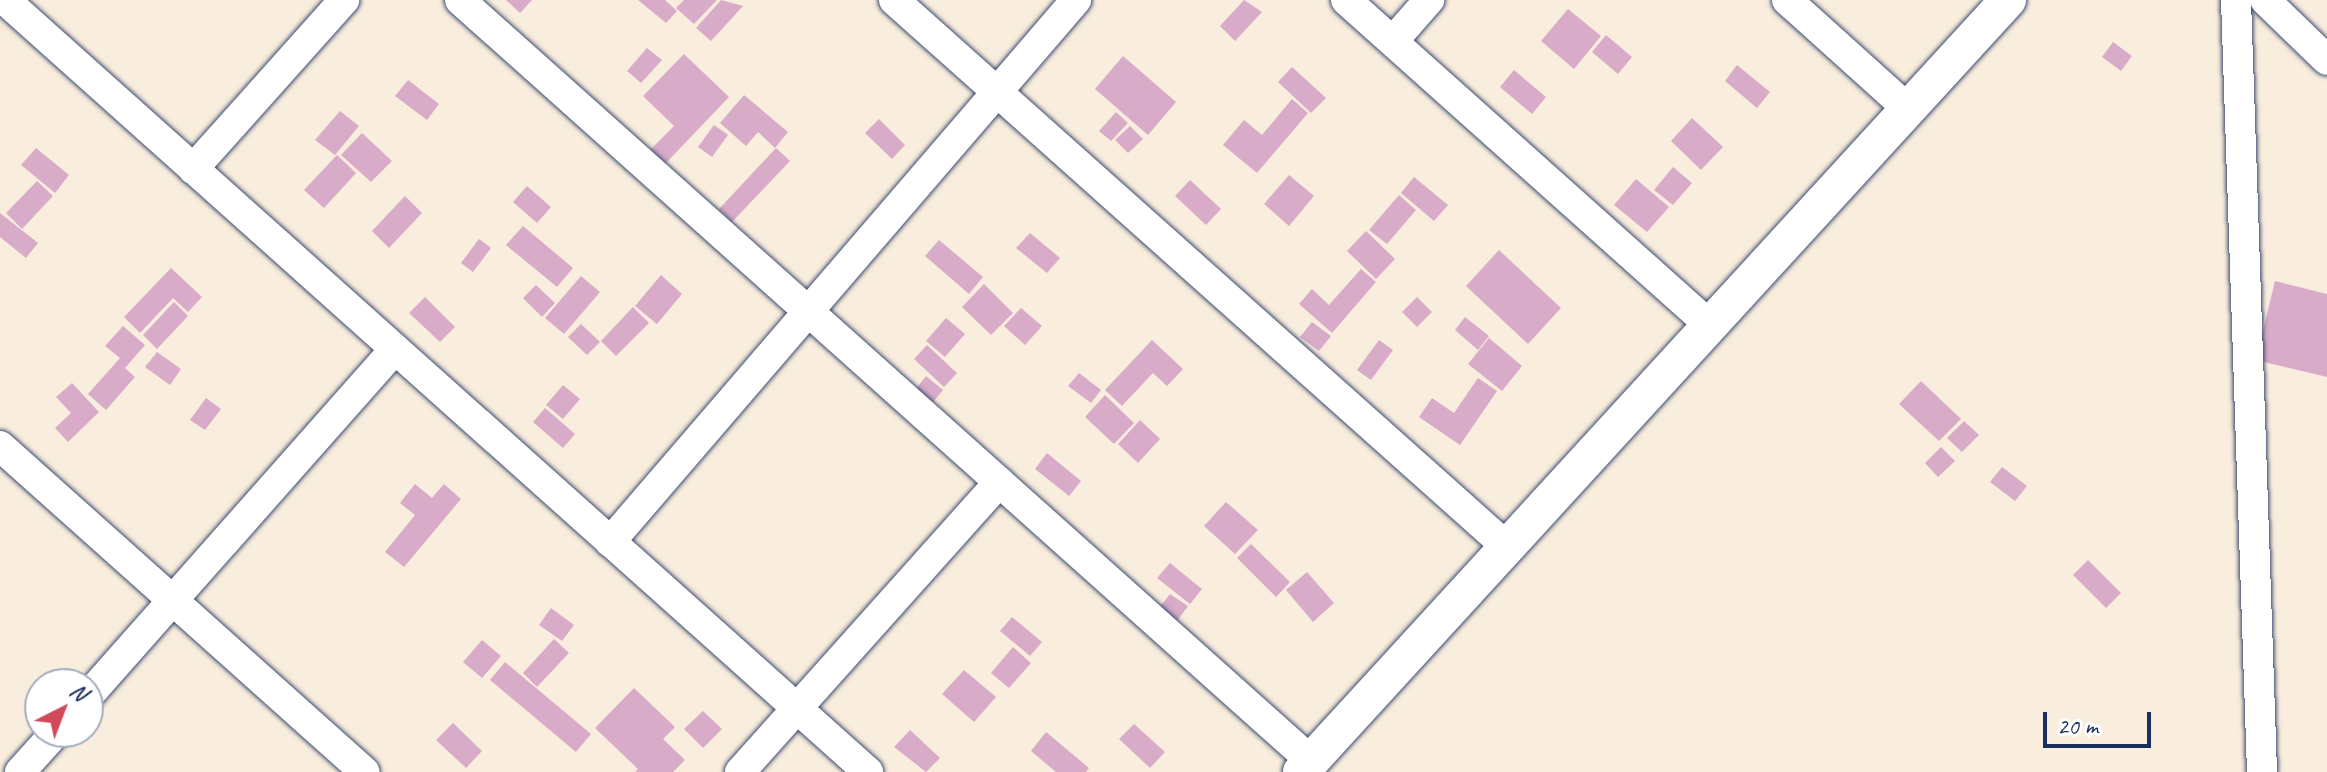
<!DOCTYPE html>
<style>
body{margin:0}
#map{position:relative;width:2327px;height:772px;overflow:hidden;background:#f9eddd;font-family:Caveat,sans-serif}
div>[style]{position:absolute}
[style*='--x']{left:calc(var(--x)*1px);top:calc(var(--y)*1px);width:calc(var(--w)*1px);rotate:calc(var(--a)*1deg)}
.building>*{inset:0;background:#d8abc8}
.roads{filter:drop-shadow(0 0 2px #3c4c71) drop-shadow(0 0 2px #3c4c71)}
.minor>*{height:30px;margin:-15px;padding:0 15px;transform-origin:15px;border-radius:15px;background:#fff}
.tertiary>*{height:36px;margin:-18px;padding:0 18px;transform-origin:18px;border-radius:18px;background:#fff}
span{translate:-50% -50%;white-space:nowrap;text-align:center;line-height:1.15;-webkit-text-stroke:6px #fff;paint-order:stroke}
.north{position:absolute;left:24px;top:668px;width:80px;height:80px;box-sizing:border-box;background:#fff;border:2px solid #a4acbf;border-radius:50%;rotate:42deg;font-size:22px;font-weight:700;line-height:32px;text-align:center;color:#1b2f5e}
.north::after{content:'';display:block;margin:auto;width:28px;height:36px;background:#d1495b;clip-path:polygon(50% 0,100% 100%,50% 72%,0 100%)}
.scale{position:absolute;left:2043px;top:712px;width:108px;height:36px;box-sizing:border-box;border:4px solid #1b2f5e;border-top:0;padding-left:10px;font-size:24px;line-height:28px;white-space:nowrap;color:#1b2f5e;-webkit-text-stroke:6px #fff;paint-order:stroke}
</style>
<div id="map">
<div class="building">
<div style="clip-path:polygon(506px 0,532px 0,520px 13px)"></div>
<div style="clip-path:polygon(638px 0,665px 0,677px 11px,666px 23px)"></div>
<div style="clip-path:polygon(684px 0,717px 0,694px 24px,676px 8px)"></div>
<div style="clip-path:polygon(721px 0,743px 6px,711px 41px,696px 28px)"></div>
<div style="clip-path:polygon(1244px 0,1262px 12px,1235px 41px,1220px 26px)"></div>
<div style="clip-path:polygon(1568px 9px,1601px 36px,1574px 69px,1541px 41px)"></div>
<div style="clip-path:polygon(1606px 35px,1632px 57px,1618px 74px,1592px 52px)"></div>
<div style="clip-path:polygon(2113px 42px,2132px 56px,2121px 71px,2102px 57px)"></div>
<div style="clip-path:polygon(647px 48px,662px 60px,641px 83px,627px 71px)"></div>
<div style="clip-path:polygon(684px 54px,729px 97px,665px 164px,650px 150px,674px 126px,643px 96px)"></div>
<div style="clip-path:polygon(1123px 56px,1176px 102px,1148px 135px,1095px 89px)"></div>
<div style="clip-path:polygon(1737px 65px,1770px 92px,1757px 108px,1725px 81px)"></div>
<div style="clip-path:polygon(1292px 67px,1326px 98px,1311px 113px,1278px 82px)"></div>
<div style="clip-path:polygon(1514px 70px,1546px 97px,1532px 114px,1500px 87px)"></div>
<div style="clip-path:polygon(408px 80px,439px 104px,427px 120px,395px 96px)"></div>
<div style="clip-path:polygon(744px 95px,788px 132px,775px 148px,758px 132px,746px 146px,720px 123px)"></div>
<div style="clip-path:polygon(1292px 99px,1308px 113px,1257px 173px,1223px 145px,1244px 120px,1262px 135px)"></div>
<div style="clip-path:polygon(340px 111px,359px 126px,335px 155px,315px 140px)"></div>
<div style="clip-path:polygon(1116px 112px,1128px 123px,1111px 141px,1099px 131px)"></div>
<div style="clip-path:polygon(1692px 118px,1723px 147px,1701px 170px,1671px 141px)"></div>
<div style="clip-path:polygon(879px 119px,905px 145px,892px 159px,865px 133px)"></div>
<div style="clip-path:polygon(714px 125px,728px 135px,712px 157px,698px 147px)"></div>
<div style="clip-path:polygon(1130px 126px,1143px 139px,1128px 153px,1115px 140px)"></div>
<div style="clip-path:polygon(362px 133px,392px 161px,371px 182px,341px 155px)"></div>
<div style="clip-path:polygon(36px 148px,69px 175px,55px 193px,21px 165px)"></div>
<div style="clip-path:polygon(776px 148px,790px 161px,732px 222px,719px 209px)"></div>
<div style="clip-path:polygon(337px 155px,356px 173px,324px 208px,304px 190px)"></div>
<div style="clip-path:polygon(1673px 167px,1692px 183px,1673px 205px,1654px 190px)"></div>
<div style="clip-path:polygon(1289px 175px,1314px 196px,1289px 226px,1264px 204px)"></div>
<div style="clip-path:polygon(1414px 177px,1448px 205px,1434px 221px,1401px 193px)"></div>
<div style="clip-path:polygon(1636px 179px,1669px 207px,1647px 232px,1614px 205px)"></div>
<div style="clip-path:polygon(1190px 180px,1221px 209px,1206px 225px,1175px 196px)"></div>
<div style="clip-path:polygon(37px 181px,53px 196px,22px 229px,6px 213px)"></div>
<div style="clip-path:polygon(527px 186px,551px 207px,537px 223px,513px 202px)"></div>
<div style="clip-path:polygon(1399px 195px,1416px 210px,1387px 244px,1369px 230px)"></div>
<div style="clip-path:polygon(405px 196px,422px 213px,389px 248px,372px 231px)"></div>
<div style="clip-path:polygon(0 213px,38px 243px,26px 258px,0 237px)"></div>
<div style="clip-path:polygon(523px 226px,573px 268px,557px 287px,506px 245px)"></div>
<div style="clip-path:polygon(1366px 231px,1395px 259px,1376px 279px,1347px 251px)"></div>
<div style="clip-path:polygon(1030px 233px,1060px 258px,1047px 273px,1016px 248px)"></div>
<div style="clip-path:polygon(479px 239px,491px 248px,473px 272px,461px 263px)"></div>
<div style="clip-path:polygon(939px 240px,983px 277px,969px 294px,925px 256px)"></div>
<div style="clip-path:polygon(1499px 250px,1561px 308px,1528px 344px,1466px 286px)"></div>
<div style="clip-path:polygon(171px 268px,202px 297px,188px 312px,173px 298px,140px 333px,124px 317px)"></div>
<div style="clip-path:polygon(1361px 269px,1376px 282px,1332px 333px,1299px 304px,1312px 289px,1329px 305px)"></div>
<div style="clip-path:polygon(661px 275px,682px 294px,657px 324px,635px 306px)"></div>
<div style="clip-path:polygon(581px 276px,600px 292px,564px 334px,545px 318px)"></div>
<div style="clip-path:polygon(2275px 281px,2327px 294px,2327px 377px,2256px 360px)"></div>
<div style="clip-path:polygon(984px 284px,1013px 313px,991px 335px,962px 307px)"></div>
<div style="clip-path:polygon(536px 285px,555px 303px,542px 317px,523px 298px)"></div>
<div style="clip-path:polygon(425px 297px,455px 327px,440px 342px,409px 313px)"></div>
<div style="clip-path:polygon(1417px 297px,1432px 312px,1417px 327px,1402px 312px)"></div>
<div style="clip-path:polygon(174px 302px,188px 316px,157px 349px,143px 335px)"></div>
<div style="clip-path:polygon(633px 307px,649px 323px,616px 356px,601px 341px)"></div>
<div style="clip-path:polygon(1021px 308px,1042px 326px,1025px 345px,1004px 326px)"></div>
<div style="clip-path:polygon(1465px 317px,1489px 336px,1478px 350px,1455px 330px)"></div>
<div style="clip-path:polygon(946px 318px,965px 334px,945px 357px,926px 341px)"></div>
<div style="clip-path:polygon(1312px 322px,1331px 336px,1319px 351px,1300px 337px)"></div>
<div style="clip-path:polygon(581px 324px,600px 342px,587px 355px,568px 337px)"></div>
<div style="clip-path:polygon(123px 326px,145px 345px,125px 368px,135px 377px,106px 410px,88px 394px,120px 358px,105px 346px)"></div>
<div style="clip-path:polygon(1489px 338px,1522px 366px,1502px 391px,1468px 364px)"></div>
<div style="clip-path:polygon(1152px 340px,1183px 369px,1167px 386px,1153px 373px,1122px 406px,1105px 390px)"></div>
<div style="clip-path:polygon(1379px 340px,1393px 350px,1371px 380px,1357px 370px)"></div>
<div style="clip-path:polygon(927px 345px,957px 373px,944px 387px,914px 359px)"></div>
<div style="clip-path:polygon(157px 352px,181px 369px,170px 385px,145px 367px)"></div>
<div style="clip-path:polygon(1079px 373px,1101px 390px,1091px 403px,1068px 386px)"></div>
<div style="clip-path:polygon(926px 376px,943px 390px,929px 407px,913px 393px)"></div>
<div style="clip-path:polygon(1478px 378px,1497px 391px,1460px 445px,1419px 417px,1432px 398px,1454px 413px)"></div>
<div style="clip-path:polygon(1921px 381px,1961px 419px,1939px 441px,1899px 404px)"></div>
<div style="clip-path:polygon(72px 383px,99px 412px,68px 442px,55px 428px,71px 413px,56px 397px)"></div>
<div style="clip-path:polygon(563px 385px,580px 399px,563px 419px,546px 405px)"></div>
<div style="clip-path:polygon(1105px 395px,1134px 423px,1114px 444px,1085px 417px)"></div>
<div style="clip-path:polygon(206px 398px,221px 409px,205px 430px,190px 420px)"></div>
<div style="clip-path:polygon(545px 408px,575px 434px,563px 448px,533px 422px)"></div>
<div style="clip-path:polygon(1140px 420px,1160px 439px,1138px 463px,1118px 444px)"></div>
<div style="clip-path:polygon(1964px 421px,1979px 435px,1962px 452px,1947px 438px)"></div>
<div style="clip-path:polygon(1941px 447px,1955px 461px,1938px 477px,1925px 463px)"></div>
<div style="clip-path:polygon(1047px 453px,1081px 481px,1069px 496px,1035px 469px)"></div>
<div style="clip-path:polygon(2002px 467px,2027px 486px,2015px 501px,1990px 482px)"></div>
<div style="clip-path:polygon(415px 484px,432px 498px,444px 484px,461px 499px,404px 567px,385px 552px,415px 515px,400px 503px)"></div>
<div style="clip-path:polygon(1226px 502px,1258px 530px,1235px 554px,1204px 526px)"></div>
<div style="clip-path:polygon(1251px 544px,1290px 582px,1276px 597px,1237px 558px)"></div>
<div style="clip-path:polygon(2088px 560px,2121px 593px,2106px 608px,2073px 575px)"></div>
<div style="clip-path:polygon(1170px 563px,1202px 589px,1190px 604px,1157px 578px)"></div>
<div style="clip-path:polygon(1307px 572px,1334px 603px,1313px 622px,1286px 590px)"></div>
<div style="clip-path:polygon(1170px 594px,1188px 606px,1177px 621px,1159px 608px)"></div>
<div style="clip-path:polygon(551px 608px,574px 625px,562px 641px,539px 625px)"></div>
<div style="clip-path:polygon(1012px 617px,1042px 642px,1030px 656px,1000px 631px)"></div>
<div style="clip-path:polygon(554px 639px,569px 653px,537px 687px,523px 673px)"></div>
<div style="clip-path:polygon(482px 640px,501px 656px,482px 678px,463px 662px)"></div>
<div style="clip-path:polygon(1013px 647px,1031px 663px,1009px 688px,991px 673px)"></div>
<div style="clip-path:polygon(505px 662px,591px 734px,576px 752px,490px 680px)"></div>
<div style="clip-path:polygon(964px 670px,996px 697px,974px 722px,942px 694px)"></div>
<div style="clip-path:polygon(634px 688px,675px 727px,663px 739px,685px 760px,673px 772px,635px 772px,638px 769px,595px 728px)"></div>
<div style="clip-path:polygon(703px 711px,722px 729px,703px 748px,684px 729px)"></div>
<div style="clip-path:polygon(453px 723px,482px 751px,466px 768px,436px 740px)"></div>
<div style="clip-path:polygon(1134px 724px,1165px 752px,1150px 768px,1119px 739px)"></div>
<div style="clip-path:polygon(910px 730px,940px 758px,926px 772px,894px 747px)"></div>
<div style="clip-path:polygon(1046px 732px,1089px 768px,1086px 772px,1056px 772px,1031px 751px)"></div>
</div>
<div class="roads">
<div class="minor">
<div style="--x:5;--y:0;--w:1158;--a:41.81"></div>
<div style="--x:460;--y:0;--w:1142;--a:41.8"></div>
<div style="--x:894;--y:0;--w:822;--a:41.74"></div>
<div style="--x:1346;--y:0;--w:489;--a:41.8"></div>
<div style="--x:1787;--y:0;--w:163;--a:42"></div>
<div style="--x:2236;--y:0;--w:772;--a:88.07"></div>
<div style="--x:2265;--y:0;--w:86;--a:44.1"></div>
<div style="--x:1393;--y:41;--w:55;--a:-48.7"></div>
<div style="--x:193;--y:169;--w:227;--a:-48.2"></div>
<div style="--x:0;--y:446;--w:489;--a:41.8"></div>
<div style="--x:610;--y:542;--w:715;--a:-49.31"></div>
<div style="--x:88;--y:696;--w:463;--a:-48.5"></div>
<div style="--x:20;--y:772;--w:54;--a:-48"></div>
<div style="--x:740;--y:772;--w:389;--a:-48.2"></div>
</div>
<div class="tertiary">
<div style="--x:1301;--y:772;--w:1047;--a:-47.52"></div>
</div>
</div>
<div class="north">N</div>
<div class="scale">20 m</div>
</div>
